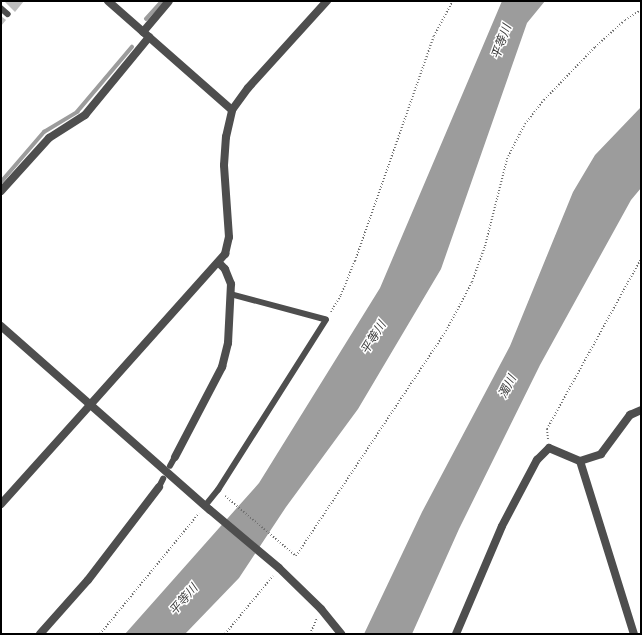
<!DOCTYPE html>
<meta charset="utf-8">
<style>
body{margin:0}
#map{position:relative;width:642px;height:635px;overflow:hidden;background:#fff;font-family:"Work Sans","Noto Sans JP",sans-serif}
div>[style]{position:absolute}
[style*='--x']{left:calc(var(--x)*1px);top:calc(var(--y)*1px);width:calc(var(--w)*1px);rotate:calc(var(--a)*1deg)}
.water>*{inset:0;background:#9c9c9c}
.stream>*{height:3.5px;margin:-1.75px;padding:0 1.75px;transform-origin:1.75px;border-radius:1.75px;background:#9c9c9c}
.building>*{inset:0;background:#bebebe}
.path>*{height:2px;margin-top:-1px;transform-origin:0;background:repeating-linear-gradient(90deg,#707070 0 1px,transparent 0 3px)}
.service>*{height:5.5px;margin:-2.75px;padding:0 2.75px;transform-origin:2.75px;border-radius:2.75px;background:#4e4e4e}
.minor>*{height:8px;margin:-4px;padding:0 4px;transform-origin:4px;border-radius:4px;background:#4e4e4e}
.tertiary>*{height:8px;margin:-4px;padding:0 4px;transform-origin:4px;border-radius:4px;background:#4e4e4e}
span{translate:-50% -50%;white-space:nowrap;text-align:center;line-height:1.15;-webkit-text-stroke:3px #fff;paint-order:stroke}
.water-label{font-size:12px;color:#3d3d3d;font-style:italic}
.frame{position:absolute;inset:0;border:2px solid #000;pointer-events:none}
</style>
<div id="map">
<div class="water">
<div style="clip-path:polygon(502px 1px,545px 1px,527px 23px,441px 269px,358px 409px,286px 507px,239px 578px,185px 634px,125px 634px,259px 483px,380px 288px)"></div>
<div style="clip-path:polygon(641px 107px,641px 188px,631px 200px,540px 365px,459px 529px,412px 634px,364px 634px,422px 512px,510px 346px,573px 192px,595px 155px)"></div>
</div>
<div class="stream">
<div style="--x:146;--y:19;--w:24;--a:-48"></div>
<div style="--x:1;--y:182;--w:66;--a:-49.3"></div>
<div style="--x:44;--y:132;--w:39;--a:-31"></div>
<div style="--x:77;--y:112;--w:85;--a:-49.8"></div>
</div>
<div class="building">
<div style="clip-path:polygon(4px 1px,24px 1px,15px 12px)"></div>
<div style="clip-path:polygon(1px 16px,6px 20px,1px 26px)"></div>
</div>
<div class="path">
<div style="--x:331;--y:312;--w:20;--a:-60"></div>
<div style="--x:341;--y:295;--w:37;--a:-68"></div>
<div style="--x:355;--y:261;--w:238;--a:-70.7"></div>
<div style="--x:434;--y:36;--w:40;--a:-62"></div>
<div style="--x:548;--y:439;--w:10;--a:-96"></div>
<div style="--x:547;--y:429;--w:194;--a:-61.1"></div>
<div style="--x:225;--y:496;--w:93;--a:40.2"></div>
<div style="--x:296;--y:556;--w:270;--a:-56.3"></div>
<div style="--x:446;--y:331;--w:55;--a:-62"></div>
<div style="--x:472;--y:282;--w:38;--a:-70"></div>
<div style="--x:485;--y:246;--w:90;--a:-75.8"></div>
<div style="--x:507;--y:159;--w:39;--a:-63"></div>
<div style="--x:525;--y:124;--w:31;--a:-52"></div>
<div style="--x:544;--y:100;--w:74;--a:-46.1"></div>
<div style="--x:595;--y:47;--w:40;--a:-42"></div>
<div style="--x:625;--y:20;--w:19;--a:-32"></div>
<div style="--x:100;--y:634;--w:156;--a:-50.7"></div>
<div style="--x:225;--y:634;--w:75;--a:-50.4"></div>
<div style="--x:310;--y:634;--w:17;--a:-66"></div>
</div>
<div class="service">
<div style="--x:1;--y:8;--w:9;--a:41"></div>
<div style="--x:170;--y:466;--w:10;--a:-61"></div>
<div style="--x:159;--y:487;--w:9;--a:-63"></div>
<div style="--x:205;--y:506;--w:21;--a:-51"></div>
<div style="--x:218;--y:490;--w:201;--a:-57.6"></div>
<div style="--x:326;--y:320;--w:96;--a:-165"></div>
</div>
<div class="minor">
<div style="--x:108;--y:1;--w:165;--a:41.3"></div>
<div style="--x:143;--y:32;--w:40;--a:-50"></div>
<div style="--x:1;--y:191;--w:72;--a:-47.8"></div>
<div style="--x:49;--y:138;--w:43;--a:-32.6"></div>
<div style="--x:85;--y:115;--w:101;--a:-50.6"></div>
<div style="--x:175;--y:457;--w:102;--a:-62.4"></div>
<div style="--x:222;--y:367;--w:25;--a:-76"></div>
<div style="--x:228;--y:343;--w:59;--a:-87.1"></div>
<div style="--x:231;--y:284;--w:16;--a:-112"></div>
<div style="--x:225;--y:269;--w:8;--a:-135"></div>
<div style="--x:1;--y:504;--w:133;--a:-48"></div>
<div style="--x:40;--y:634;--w:72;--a:-48.4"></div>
<div style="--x:88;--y:580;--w:117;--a:-52.6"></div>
<div style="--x:456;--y:634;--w:117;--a:-66.9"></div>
<div style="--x:502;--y:526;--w:75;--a:-62.1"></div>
<div style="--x:537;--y:460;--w:17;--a:-45"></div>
<div style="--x:549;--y:448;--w:34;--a:23"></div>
<div style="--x:580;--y:461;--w:22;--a:-18"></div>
<div style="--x:601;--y:454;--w:49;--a:-53.4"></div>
<div style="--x:630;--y:415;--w:12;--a:-24"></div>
</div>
<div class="tertiary">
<div style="--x:1;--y:326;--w:278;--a:41.4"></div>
<div style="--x:210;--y:510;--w:90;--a:40"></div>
<div style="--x:279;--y:568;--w:59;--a:44.3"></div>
<div style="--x:321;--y:609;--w:32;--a:51"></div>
<div style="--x:90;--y:405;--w:203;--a:-48.2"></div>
<div style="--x:225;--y:254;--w:17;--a:-77"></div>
<div style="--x:229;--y:237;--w:72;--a:-94"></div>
<div style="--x:224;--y:165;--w:28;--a:-86"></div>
<div style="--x:226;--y:137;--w:28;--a:-77"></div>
<div style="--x:232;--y:110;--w:27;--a:-54"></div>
<div style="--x:248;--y:88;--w:118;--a:-47.8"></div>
<div style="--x:580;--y:461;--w:181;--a:72.7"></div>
</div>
<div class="water-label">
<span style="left:502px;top:42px;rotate:-70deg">平等川</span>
<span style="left:374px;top:338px;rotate:-58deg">平等川</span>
<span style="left:508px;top:387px;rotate:-63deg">濁川</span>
<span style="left:184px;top:600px;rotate:-49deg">平等川</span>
</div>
<div class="frame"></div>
</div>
